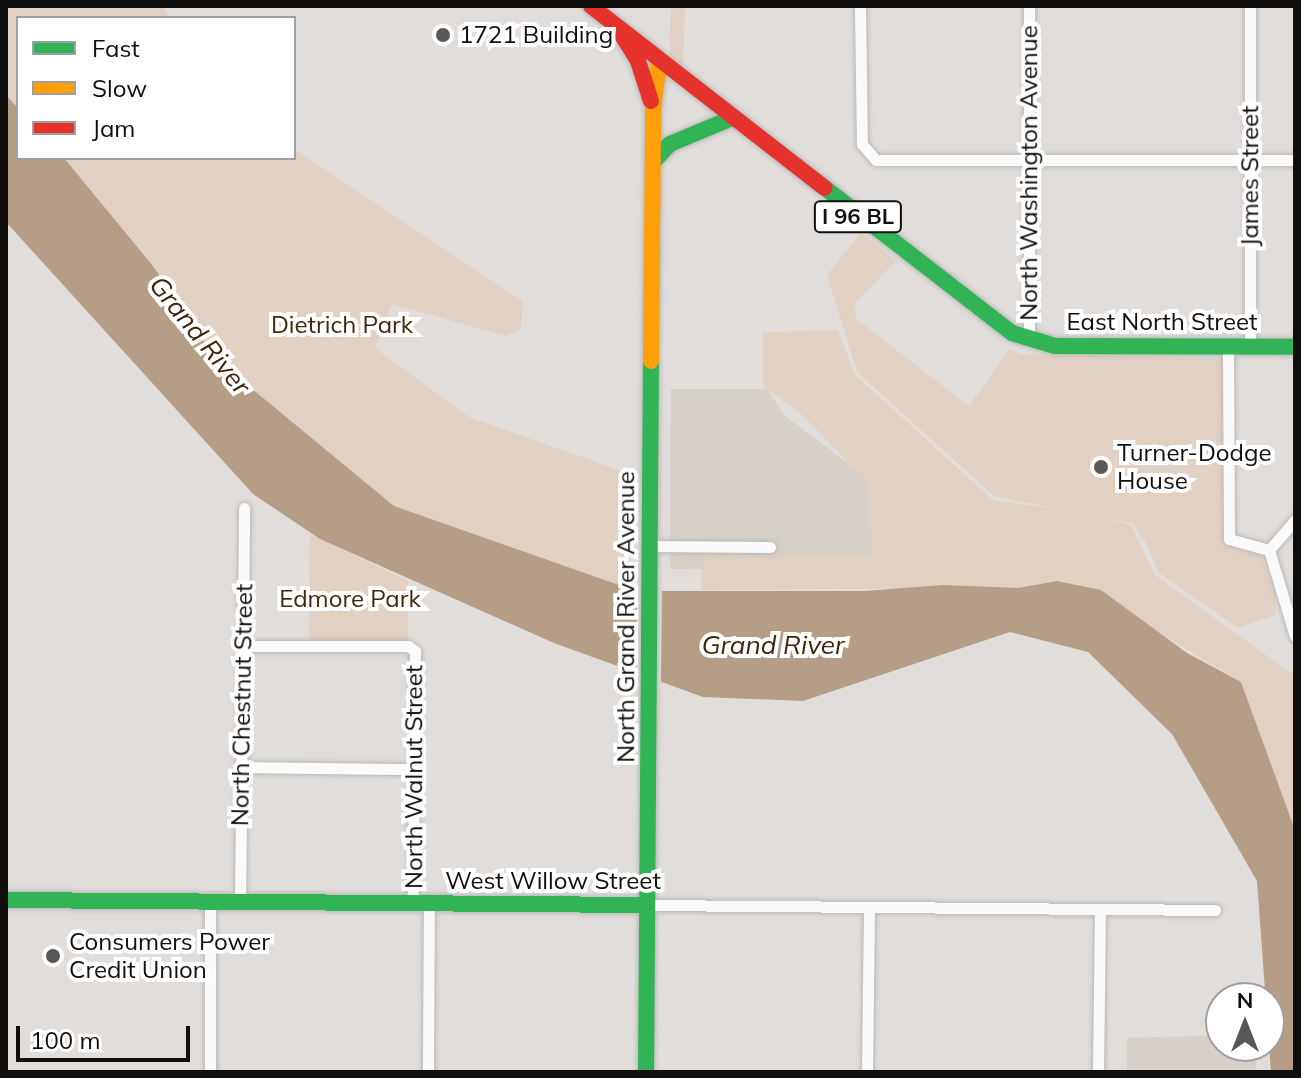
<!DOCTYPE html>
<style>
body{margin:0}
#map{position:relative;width:1301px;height:1078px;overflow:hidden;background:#e0dddb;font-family:Mulish,sans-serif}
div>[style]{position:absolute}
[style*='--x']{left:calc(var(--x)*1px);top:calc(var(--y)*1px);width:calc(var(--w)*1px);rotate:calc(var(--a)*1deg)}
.built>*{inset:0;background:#d6d0c9}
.green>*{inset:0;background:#e1d1c3}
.water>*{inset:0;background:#b59d86}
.pier>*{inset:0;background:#e0dddb}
.roads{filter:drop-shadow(0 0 2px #bab9b7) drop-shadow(0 0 2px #bab9b7)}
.street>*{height:11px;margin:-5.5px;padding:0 5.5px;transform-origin:5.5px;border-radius:5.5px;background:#fafafa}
.fast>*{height:16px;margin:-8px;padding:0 8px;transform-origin:8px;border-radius:8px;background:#30b455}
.slow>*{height:16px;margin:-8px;padding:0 8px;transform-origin:8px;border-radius:8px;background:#ff9f0a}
.jam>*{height:16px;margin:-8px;padding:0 8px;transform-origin:8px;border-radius:8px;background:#e5322d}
.dots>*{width:22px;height:22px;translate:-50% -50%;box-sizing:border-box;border:4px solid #fff;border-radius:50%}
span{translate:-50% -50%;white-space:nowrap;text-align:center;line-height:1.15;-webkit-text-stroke:8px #fff;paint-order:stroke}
.shield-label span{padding:2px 6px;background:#fff;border:2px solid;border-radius:6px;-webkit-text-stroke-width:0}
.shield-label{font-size:22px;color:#110f0e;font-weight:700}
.poi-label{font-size:24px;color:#110f0e}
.left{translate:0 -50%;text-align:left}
.street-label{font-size:24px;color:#110f0e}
.park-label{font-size:24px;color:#41280d}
.water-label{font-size:26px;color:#3d250a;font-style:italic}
.frame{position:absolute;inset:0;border:8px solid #110f0e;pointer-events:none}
.legend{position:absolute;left:16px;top:16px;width:280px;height:144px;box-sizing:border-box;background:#fff;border:2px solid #a09f9f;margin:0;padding:10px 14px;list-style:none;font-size:24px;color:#110f0e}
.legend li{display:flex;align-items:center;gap:16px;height:40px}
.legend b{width:40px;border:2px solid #a09f9f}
.north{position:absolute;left:1205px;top:982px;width:80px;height:80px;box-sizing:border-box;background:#fff;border:2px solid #a09f9f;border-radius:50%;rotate:0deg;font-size:22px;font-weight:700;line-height:32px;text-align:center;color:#110f0e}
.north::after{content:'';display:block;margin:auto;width:28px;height:36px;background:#595756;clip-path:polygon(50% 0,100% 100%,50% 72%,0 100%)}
.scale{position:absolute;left:16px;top:1026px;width:174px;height:36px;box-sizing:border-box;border:4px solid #110f0e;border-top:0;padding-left:10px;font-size:24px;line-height:28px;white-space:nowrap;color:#110f0e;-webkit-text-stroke:6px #fff;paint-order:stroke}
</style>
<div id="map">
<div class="built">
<div style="clip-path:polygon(671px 389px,767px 389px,784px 415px,874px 483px,874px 570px,670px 569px)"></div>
<div style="clip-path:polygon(1221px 1035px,1221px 1046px,1257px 1046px,1256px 1072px,1127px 1072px,1127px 1038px)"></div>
</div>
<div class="green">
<div style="clip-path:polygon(6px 6px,163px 6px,170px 18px,18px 18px,18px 108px,6px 95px)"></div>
<div style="clip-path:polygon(671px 6px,853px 6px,685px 8px,683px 65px,670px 58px)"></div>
<div style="clip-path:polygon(294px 149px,522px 301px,521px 329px,506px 336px,392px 304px,375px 348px,469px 417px,630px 474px,630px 554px,636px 591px,394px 506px,216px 359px,153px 266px,64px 158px,294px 158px)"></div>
<div style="clip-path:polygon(861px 232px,896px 261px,855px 303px,856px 319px,969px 406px,1010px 348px,1020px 354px,1222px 359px,1223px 543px,1262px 556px,1276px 595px,1275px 615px,1238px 628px,1158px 572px,1146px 543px,1133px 523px,1104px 518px,1131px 525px,1155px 575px,1295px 676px,1295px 830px,1241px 682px,1137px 619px,1057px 581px,1018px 588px,701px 590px,704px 551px,772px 557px,871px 556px,868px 482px,799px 412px,763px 386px,763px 332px,838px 330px,855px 375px,993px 500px,1063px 510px,994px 496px,857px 372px,827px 275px)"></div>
<div style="clip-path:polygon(310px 534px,408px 581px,408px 641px,309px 640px)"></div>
</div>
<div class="water">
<div style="clip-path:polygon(6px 95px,18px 108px,18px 158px,64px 158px,153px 266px,216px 359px,394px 506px,636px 591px,864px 591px,943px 585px,1018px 588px,1057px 581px,1101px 590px,1187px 653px,1241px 682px,1295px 830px,1295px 1072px,1271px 1072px,1257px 881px,1172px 734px,1088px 652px,1010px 632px,803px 701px,703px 697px,554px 643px,320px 539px,253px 494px,6px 222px)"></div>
</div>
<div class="pier">
<div style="clip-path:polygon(662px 586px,661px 686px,637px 677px,637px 587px)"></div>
</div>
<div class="roads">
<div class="street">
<div style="--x:860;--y:6;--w:138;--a:89.2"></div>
<div style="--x:862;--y:144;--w:21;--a:49"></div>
<div style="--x:876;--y:160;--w:419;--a:0"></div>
<div style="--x:1029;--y:6;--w:333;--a:90"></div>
<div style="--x:1250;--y:6;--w:341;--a:90"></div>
<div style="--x:1228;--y:347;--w:192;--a:89.7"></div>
<div style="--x:1229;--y:539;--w:41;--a:15.4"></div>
<div style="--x:1269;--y:550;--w:90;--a:73.2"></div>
<div style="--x:650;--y:546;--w:120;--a:0.5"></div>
<div style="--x:1269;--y:550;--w:40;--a:-49"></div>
<div style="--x:243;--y:646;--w:165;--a:0"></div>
<div style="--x:408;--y:646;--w:9;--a:36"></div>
<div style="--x:415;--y:651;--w:253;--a:90.5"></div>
<div style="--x:241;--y:767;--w:173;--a:0.7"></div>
<div style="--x:240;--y:903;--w:395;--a:-89.4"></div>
<div style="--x:647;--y:905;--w:568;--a:0.5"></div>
<div style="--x:210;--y:1072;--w:170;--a:-90"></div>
<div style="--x:428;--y:1072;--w:168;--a:-89.7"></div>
<div style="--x:867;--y:1072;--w:164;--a:-89.3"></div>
<div style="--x:1098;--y:1072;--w:162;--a:-89.3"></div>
</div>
<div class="fast">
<div style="--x:653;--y:162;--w:25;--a:-47"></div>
<div style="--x:670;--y:144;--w:67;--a:-22.8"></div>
<div style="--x:825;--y:188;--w:237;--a:37.8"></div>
<div style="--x:1012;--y:333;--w:45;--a:16.8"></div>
<div style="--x:1055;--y:346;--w:240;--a:0.2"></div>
<div style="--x:6;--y:900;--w:641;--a:0.45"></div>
<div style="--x:646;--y:1072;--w:711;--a:-89.6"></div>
</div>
<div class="slow">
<div style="--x:651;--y:361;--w:251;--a:-89.5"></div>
<div style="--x:653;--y:110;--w:48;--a:-82.9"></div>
</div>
<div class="jam">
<div style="--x:591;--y:6;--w:296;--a:37.9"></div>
<div style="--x:620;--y:32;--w:34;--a:58"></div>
<div style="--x:638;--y:61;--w:42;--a:72"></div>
</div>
</div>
<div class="dots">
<div style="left:443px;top:35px;background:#595756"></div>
<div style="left:1101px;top:467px;background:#595756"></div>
<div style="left:53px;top:956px;background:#595756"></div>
</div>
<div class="shield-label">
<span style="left:858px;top:217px">I 96 BL</span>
</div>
<div class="poi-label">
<span class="left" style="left:459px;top:35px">1721 Building</span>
<span class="left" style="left:1117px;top:467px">Turner-Dodge<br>House</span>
<span class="left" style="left:69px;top:956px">Consumers Power<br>Credit Union</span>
</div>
<div class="street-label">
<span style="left:1029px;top:173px;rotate:-90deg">North Washington Avenue</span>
<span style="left:1250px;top:176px;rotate:-90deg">James Street</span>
<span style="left:1162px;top:322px">East North Street</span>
<span style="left:626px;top:617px;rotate:-90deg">North Grand River Avenue</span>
<span style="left:242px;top:705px;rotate:-89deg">North Chestnut Street</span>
<span style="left:414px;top:777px;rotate:-90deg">North Walnut Street</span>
<span style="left:553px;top:881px">West Willow Street</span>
</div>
<div class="park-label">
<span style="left:342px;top:325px">Dietrich Park</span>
<span style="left:350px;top:599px">Edmore Park</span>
</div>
<div class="water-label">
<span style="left:200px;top:335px;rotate:51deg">Grand River</span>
<span style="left:773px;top:645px">Grand River</span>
</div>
<div class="frame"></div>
<ul class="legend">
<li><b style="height:10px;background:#30b455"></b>Fast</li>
<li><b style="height:10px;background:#ff9f0a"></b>Slow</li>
<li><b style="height:10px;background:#e5322d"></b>Jam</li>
</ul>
<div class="north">N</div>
<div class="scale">100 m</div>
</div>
